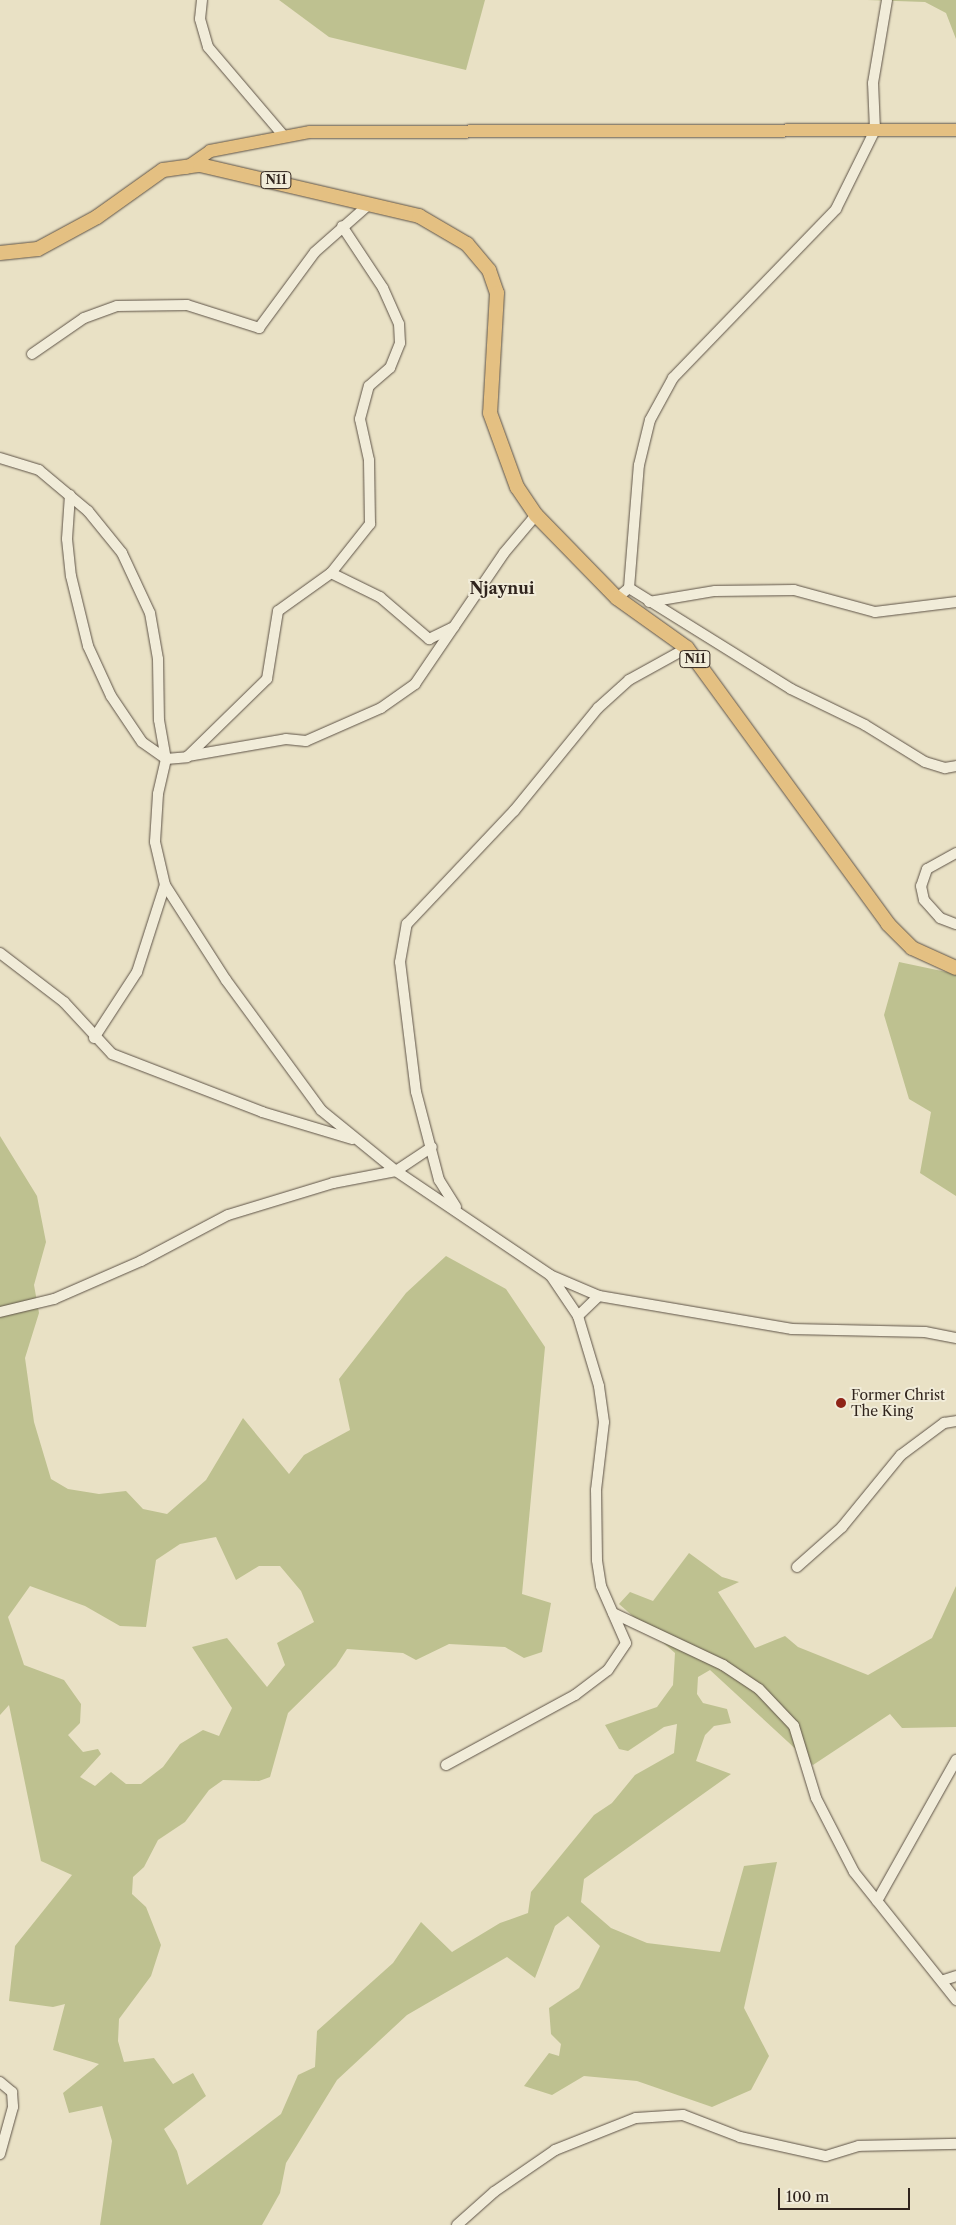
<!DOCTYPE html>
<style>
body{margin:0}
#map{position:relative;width:956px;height:2225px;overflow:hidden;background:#e9e1c5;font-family:"Libre Caslon Text",serif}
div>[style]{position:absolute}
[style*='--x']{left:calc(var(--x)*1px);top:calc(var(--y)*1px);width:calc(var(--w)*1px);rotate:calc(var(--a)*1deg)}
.green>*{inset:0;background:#bec190}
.roads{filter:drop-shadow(0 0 1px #5e5347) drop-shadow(0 0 1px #5e5347)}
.minor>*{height:10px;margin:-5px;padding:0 5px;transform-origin:5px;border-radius:5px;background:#f1ecd9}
.major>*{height:12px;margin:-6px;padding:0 6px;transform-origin:6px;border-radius:6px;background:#e4c082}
.highway>*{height:14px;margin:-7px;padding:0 7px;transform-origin:7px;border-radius:7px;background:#e4c082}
.dots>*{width:14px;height:14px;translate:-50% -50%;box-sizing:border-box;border:2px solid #f1ecd9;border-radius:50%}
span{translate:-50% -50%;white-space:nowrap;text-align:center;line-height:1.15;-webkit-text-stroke:4px #f1ecd9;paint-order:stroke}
.shield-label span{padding:1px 4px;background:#f1ecd9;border:1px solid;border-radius:4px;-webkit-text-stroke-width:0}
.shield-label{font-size:12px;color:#30241d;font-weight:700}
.poi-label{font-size:14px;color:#30241d}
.left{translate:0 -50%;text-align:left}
.quarter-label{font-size:16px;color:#30241d;font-weight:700}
.scale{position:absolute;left:778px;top:2188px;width:132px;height:22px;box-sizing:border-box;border:2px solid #30241d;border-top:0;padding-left:6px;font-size:15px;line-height:18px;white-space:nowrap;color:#30241d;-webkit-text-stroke:4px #f1ecd9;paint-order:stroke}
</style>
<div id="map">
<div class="green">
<div style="clip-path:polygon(279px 0,485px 0,466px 70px,329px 37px)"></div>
<div style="clip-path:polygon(867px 0,956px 0,956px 39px,946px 13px,925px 2px)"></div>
<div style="clip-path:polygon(899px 962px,956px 974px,956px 1196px,920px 1173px,931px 1112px,909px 1099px,884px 1015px)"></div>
<div style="clip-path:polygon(evenodd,0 1136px,37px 1196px,46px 1242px,34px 1285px,39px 1313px,25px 1358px,34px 1422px,51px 1479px,68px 1489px,99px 1494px,126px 1491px,143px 1509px,167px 1514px,206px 1480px,243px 1418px,289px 1474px,304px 1455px,350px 1430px,339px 1379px,406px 1293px,446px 1256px,506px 1289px,545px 1347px,522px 1594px,551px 1603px,542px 1652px,524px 1658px,505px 1647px,449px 1644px,416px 1660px,403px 1653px,347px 1649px,336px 1666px,288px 1713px,270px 1777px,259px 1781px,223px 1780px,209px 1790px,185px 1822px,158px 1840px,144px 1867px,133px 1877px,132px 1894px,146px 1907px,161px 1945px,151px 1976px,119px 2019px,118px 2041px,124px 2062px,154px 2058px,173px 2084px,193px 2073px,206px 2096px,164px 2129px,177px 2151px,187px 2185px,281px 2114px,298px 2075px,315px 2067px,317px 2031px,393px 1963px,421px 1922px,452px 1952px,500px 1923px,528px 1913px,531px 1892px,594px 1815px,612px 1803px,635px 1775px,674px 1753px,677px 1724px,664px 1727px,628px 1751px,619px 1749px,605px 1725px,657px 1707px,673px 1685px,675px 1653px,619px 1604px,630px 1592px,653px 1601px,689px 1553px,722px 1577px,739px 1582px,718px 1592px,755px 1648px,785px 1636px,798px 1647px,868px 1675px,932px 1638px,956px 1586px,956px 1727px,902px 1728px,890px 1714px,813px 1765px,710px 1670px,698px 1677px,697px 1694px,703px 1703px,727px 1709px,731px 1723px,714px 1726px,705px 1735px,696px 1761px,731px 1774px,584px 1879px,581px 1902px,611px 1928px,647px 1943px,720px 1952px,744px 1866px,777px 1862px,744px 2008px,769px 2056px,751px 2090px,712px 2107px,637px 2081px,584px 2076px,552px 2095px,524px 2086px,549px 2053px,559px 2056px,561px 2044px,551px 2034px,549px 2008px,579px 1988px,600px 1946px,568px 1916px,555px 1926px,535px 1978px,507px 1957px,407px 2015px,337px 2080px,286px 2163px,280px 2193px,262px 2225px,100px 2225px,112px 2141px,102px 2106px,69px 2113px,63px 2093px,99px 2064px,53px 2050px,65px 2004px,53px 2007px,9px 2001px,15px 1946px,72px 1875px,41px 1861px,9px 1705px,0 1715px,0 1136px,216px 1537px,236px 1580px,259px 1566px,280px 1566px,301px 1591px,314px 1622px,277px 1643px,285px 1665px,267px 1687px,227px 1638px,192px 1647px,232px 1708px,219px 1736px,203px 1730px,180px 1744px,163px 1767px,141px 1784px,126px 1784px,111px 1772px,95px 1786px,80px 1777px,101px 1754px,98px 1749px,83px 1752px,68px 1735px,80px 1723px,81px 1704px,64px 1680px,24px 1665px,8px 1617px,30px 1586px,85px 1606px,120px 1626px,146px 1627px,156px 1560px,180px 1544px,216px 1537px)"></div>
</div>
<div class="roads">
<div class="minor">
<div style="--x:202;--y:0;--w:19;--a:96"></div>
<div style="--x:200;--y:19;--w:29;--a:74"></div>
<div style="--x:208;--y:47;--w:116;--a:49.6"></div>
<div style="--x:32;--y:354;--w:63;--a:-34.7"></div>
<div style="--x:84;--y:318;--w:35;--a:-20"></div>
<div style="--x:117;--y:306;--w:70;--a:-0.8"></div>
<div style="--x:187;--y:305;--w:76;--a:17.7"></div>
<div style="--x:259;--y:328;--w:94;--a:-53.6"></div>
<div style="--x:315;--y:252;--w:68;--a:-41.4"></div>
<div style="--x:0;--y:458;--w:41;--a:17.1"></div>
<div style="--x:39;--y:470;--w:64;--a:39.9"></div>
<div style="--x:88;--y:511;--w:54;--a:51"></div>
<div style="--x:122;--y:553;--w:66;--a:65"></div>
<div style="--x:150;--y:613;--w:47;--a:80.1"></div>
<div style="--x:158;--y:659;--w:61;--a:89.1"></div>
<div style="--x:159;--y:720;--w:40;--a:80"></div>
<div style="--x:166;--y:759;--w:36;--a:103"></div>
<div style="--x:158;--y:794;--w:48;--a:93.6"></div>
<div style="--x:155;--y:842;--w:44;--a:76.9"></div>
<div style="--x:165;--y:885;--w:113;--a:57.3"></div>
<div style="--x:226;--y:980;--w:161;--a:53.8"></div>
<div style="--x:321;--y:1110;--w:97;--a:39.1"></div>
<div style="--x:396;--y:1171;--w:186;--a:34"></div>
<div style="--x:550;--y:1275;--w:53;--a:23.2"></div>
<div style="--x:599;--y:1296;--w:196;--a:9.7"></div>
<div style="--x:792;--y:1329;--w:133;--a:1.3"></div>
<div style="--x:925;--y:1332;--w:32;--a:11"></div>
<div style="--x:70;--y:495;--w:44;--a:93.9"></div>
<div style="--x:67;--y:539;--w:37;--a:84"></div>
<div style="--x:71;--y:576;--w:72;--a:76.3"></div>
<div style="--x:88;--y:646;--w:55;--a:65.3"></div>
<div style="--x:111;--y:696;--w:55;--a:56"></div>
<div style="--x:142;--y:742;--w:29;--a:35"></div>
<div style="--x:166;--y:759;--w:21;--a:-5"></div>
<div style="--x:187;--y:757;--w:112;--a:-44.3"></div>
<div style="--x:267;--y:679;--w:69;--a:-80.8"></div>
<div style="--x:278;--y:611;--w:65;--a:-35.6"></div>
<div style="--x:331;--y:573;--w:63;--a:-51.5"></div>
<div style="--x:370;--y:524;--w:64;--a:-90.9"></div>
<div style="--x:369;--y:460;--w:42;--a:-102.4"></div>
<div style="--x:360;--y:419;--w:34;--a:-75"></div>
<div style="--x:369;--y:386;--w:28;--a:-41"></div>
<div style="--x:390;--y:368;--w:27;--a:-68"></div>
<div style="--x:400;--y:343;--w:19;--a:-93"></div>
<div style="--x:399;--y:324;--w:39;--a:-114"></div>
<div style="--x:383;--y:288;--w:74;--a:-123.5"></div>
<div style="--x:331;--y:573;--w:55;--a:26.1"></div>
<div style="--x:380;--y:597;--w:65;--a:40.6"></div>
<div style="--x:429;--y:639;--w:28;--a:-26"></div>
<div style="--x:629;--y:588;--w:191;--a:31.9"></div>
<div style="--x:791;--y:689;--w:82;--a:25.9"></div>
<div style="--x:865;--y:725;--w:70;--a:31.7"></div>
<div style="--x:925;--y:762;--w:21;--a:17"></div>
<div style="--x:945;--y:768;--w:11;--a:-10"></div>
<div style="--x:617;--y:598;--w:16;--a:-40"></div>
<div style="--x:629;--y:588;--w:123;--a:-85.4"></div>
<div style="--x:639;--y:465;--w:46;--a:-76.3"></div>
<div style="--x:650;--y:420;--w:48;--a:-61.3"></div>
<div style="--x:673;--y:378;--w:235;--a:-46"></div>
<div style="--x:836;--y:209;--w:88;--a:-63.7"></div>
<div style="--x:875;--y:130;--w:47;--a:-92.4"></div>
<div style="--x:873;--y:83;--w:84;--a:-80.4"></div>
<div style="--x:649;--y:602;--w:67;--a:-9.5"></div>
<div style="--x:715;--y:591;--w:79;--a:-0.7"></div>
<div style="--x:794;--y:590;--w:84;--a:15.2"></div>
<div style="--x:875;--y:612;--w:82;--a:-7"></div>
<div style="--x:188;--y:756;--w:99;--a:-9.8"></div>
<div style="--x:286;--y:739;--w:20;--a:6"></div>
<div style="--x:306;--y:741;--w:82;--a:-23.7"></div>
<div style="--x:381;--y:708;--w:42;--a:-35.2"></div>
<div style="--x:415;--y:684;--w:158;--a:-55.8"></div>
<div style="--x:504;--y:553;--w:50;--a:-49.9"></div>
<div style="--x:956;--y:853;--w:33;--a:151"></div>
<div style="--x:927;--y:869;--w:18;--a:109"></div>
<div style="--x:921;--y:886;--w:14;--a:78"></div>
<div style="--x:924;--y:900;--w:24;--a:48"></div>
<div style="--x:940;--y:918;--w:17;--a:21"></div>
<div style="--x:0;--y:953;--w:81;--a:37.4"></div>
<div style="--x:64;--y:1002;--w:71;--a:47.3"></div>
<div style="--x:112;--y:1054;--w:161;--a:21.1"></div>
<div style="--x:262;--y:1112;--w:94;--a:16.7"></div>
<div style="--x:94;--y:1038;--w:79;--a:-56.9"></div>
<div style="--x:137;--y:972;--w:91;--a:-72.2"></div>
<div style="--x:456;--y:1207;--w:32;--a:-122"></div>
<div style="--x:439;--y:1180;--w:91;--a:-104.6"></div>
<div style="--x:416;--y:1092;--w:131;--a:-97"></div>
<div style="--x:400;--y:962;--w:39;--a:-80"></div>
<div style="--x:407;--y:924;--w:156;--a:-46.6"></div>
<div style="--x:514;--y:811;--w:133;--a:-50.8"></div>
<div style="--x:598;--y:708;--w:42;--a:-42.1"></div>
<div style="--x:629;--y:680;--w:66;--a:-28.9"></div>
<div style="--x:0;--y:1312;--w:56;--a:-13.5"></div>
<div style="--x:54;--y:1299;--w:95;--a:-23.6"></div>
<div style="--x:141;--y:1261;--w:98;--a:-27.9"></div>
<div style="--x:228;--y:1215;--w:110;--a:-16.9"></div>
<div style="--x:333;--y:1183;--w:64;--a:-10.8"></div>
<div style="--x:396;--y:1171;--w:43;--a:-33.7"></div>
<div style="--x:578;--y:1316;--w:29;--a:-44"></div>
<div style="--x:797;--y:1567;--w:60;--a:-41.6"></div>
<div style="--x:842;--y:1527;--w:93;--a:-50.7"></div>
<div style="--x:901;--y:1455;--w:54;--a:-36.7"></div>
<div style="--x:944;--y:1423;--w:12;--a:-9"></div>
<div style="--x:613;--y:1613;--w:122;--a:25.3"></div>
<div style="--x:723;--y:1665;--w:43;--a:33.7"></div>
<div style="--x:759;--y:1689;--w:51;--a:46.6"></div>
<div style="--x:794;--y:1726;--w:75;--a:73"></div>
<div style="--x:816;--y:1798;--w:83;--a:62.8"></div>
<div style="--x:854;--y:1872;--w:164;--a:51.4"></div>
<div style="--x:446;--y:1765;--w:147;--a:-28.5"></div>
<div style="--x:575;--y:1695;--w:41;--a:-37.1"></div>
<div style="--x:608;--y:1670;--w:32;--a:-56"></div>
<div style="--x:626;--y:1643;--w:62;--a:-113.7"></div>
<div style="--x:601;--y:1586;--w:26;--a:-99"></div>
<div style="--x:597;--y:1560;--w:70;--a:-90.8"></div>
<div style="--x:596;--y:1490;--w:68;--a:-83.3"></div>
<div style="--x:604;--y:1422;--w:36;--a:-98"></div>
<div style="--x:599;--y:1386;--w:73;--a:-106.7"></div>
<div style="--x:578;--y:1316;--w:48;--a:-124"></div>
<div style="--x:877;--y:1901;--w:162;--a:-60.7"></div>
<div style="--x:944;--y:1980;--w:13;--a:-18"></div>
<div style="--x:0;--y:2082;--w:16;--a:40"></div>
<div style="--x:12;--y:2092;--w:15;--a:86"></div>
<div style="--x:13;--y:2107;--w:49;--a:105.5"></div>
<div style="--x:457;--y:2225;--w:50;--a:-41.7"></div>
<div style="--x:494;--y:2192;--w:74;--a:-34.5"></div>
<div style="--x:555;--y:2150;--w:87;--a:-21.6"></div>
<div style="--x:636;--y:2118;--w:47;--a:-3.7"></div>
<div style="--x:683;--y:2115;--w:61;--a:21.1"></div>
<div style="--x:740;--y:2137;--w:88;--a:12.5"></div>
<div style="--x:826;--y:2156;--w:34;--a:-17"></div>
<div style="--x:859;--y:2146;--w:97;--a:-1.2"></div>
</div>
<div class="major">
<div style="--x:186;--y:168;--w:29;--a:-35"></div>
<div style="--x:210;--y:151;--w:102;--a:-10.8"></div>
<div style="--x:310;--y:132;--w:646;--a:-0.18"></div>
</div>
<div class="highway">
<div style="--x:0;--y:253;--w:38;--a:-6"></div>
<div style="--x:38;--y:249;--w:67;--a:-28.5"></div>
<div style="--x:97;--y:217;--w:81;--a:-35.5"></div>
<div style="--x:163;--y:170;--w:37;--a:-8"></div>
<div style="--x:200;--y:165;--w:225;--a:13.1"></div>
<div style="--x:419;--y:216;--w:56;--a:30.3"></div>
<div style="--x:467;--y:244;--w:34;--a:50"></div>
<div style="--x:489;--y:270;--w:24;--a:71"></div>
<div style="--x:497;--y:293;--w:120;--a:93.3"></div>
<div style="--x:490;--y:413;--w:79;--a:70"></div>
<div style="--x:517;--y:487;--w:34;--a:56"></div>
<div style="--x:536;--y:515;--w:116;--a:45.7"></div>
<div style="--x:617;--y:598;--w:86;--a:35.5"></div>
<div style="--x:687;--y:648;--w:341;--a:53.9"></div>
<div style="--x:888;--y:924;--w:34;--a:45"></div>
<div style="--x:912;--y:948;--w:48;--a:24.4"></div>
</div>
</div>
<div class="dots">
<div style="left:841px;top:1403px;background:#8f2418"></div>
</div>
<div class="shield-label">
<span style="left:276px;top:180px">N11</span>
<span style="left:695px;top:659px">N11</span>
</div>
<div class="poi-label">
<span class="left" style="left:851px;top:1403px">Former Christ<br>The King</span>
</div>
<div class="quarter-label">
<span style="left:502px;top:588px">Njaynui</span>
</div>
<div class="scale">100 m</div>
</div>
